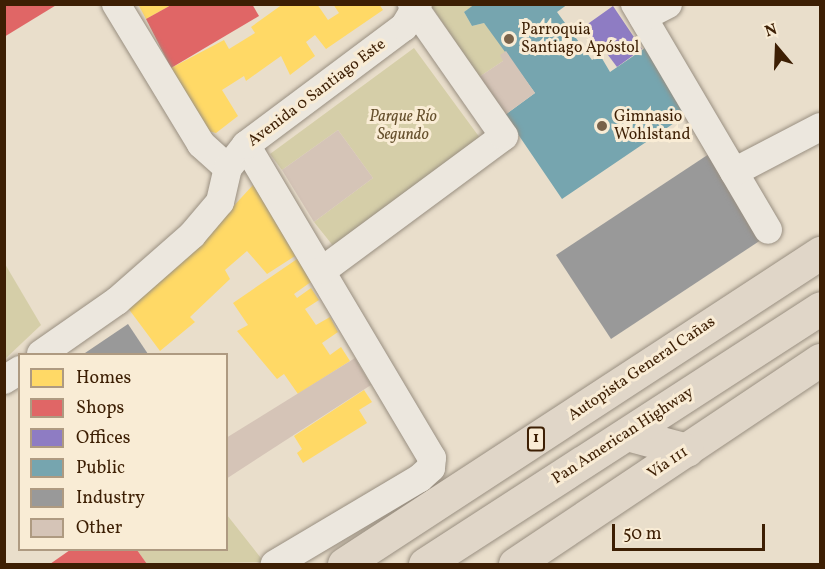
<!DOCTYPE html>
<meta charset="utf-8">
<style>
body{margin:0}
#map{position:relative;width:825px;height:569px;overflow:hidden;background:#e9decb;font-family:Vollkorn,serif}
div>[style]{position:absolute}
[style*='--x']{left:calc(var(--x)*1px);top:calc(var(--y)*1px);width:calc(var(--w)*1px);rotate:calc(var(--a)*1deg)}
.green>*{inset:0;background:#d5cea8}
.homes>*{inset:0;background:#ffd966}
.shops>*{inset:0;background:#e06666}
.offices>*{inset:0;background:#8e7cc3}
.public>*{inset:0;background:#76a5af}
.industry>*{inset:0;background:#999}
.building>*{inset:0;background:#d5c4b7}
.roads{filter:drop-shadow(0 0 2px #998f81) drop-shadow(0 0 2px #998f81)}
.minor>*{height:28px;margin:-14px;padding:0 14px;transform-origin:14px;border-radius:14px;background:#ece7de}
.major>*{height:33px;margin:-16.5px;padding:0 16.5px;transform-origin:16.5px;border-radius:16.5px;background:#e0d6c8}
.highway>*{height:33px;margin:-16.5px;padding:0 16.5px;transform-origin:16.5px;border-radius:16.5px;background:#e0d6c8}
.dots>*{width:16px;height:16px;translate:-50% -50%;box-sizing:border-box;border:3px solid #f9ecd5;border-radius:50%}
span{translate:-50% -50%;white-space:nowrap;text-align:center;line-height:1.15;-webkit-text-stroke:6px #f9ecd5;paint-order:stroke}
.shield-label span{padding:2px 4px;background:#f9ecd5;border:2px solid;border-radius:4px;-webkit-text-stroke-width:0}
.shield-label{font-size:15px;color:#3d1f04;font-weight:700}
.poi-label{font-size:16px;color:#3d1f04}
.left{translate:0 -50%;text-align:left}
.street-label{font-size:16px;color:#3d1f04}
.park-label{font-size:16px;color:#66502d;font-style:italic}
.frame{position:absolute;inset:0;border:6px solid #3d1f04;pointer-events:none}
.legend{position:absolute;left:18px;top:353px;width:210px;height:198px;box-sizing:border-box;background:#f9ecd5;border:2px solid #ae9a81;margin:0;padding:8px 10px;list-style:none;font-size:18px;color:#3d1f04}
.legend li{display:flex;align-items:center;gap:12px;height:30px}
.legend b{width:30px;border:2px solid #ae9a81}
.north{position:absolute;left:747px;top:18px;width:60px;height:60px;-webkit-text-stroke:4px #f9ecd5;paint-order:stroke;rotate:341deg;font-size:16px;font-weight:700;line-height:24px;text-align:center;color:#3d1f04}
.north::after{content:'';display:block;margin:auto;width:21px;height:27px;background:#3d1f04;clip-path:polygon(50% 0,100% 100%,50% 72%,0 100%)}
.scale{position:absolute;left:612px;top:524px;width:153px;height:27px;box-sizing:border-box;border:3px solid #3d1f04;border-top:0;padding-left:8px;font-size:18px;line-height:21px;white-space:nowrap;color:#3d1f04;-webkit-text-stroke:4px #f9ecd5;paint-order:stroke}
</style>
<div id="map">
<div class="green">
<div style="clip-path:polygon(435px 5px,475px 5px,464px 12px,472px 26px,484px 23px,506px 51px,503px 61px,479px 77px,432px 7px)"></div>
<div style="clip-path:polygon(414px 48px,480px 138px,334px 247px,314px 222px,373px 178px,338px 130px,282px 170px,270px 154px)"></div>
<div style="clip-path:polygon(5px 264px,41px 325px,5px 359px,4px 264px)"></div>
<div style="clip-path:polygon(227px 515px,264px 562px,147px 564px,137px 550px,226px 550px)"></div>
</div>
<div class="homes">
<div style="clip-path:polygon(138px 4px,173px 4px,146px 19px)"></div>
<div style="clip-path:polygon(283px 4px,317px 4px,328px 20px,339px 13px,333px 4px,379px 4px,383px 10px,326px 49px,315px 35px,306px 42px,315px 56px,290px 75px,281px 56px,246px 81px,244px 76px,222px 90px,238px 116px,216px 133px,208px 131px,171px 68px,224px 40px,229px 49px,255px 33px,251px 27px)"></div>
<div style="clip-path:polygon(253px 185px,288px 235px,295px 256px,267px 274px,247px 251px,225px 270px,230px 279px,190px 317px,195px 322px,160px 351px,125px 304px,218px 223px)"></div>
<div style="clip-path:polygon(300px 257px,315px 279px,294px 294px,297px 298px,311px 288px,319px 300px,305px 309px,316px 325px,330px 317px,338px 332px,322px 343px,330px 355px,341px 347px,350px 361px,298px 394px,284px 374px,277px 379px,237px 331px,248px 325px,233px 303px)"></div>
<div style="clip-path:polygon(364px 390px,372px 402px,359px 410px,367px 423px,303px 463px,297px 453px,302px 449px,294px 436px)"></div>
</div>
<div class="shops">
<div style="clip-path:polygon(4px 4px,58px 4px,4px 37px)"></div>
<div style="clip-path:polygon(173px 4px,252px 4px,259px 16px,171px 68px,146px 19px)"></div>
<div style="clip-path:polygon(70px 550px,137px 550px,147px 564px,50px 564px)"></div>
</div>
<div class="offices">
<div style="clip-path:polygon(613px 6px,642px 49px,617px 67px,602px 47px,598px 51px,582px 28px)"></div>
</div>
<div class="public">
<div style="clip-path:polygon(475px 4px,568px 4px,557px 12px,592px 60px,600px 55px,610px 72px,645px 48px,686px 115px,562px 199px,505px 115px,535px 93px,484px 23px,472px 26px,464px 12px)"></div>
</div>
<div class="industry">
<div style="clip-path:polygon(709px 154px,764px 238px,611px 339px,556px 255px)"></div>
<div style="clip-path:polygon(128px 324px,148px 354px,86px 354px,85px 353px)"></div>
</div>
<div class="building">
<div style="clip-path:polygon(506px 51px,535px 93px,505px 115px,479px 77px,503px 61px,500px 55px)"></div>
<div style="clip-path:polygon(338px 130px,373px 178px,314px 222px,282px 170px)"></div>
<div style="clip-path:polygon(355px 358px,371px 385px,226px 479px,226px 438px)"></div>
</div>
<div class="roads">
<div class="minor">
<div style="--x:116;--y:4;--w:164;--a:58.7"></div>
<div style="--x:201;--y:144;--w:36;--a:42"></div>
<div style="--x:635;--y:4;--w:262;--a:59.5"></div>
<div style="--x:643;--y:17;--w:28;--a:-27"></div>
<div style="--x:246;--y:145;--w:364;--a:59.3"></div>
<div style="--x:432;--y:458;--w:10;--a:96"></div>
<div style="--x:431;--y:468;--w:15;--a:138"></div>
<div style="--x:420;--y:478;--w:169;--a:149.3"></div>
<div style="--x:734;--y:172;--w:97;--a:-27.6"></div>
<div style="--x:323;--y:270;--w:225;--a:-36.5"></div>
<div style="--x:504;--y:136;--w:161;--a:-124.9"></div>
<div style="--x:41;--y:354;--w:93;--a:-34.9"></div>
<div style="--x:117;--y:301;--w:100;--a:-41.3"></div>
<div style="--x:192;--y:235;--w:43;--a:-49.7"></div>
<div style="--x:220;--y:202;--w:35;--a:-77"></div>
<div style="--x:228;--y:168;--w:29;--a:-52"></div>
<div style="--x:246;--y:145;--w:197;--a:-36.8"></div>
<div style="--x:404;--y:27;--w:27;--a:-59"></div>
<div style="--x:4;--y:380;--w:19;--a:-32"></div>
</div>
<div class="major">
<div style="--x:515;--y:564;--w:367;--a:-33.8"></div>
</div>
<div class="highway">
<div style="--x:627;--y:434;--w:62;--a:14.9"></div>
<div style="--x:344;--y:564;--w:569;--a:-33.16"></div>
<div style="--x:425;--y:564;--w:471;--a:-32.9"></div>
</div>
</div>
<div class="dots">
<div style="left:509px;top:39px;background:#79624a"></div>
<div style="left:602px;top:126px;background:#79624a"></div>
</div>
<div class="shield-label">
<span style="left:536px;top:439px">1</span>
</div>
<div class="poi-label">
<span class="left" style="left:521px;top:39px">Parroquia<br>Santiago Apóstol</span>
<span class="left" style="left:614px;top:126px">Gimnasio<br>Wohlstand</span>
</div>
<div class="street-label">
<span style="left:317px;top:93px;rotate:-37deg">Avenida 0 Santiago Este</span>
<span style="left:642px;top:369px;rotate:-34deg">Autopista General Cañas</span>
<span style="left:623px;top:436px;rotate:-33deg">Pan American Highway</span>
<span style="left:668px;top:463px;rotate:-34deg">Vía 111</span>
</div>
<div class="park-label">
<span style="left:403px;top:126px">Parque Río<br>Segundo</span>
</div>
<div class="frame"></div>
<ul class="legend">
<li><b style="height:16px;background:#ffd966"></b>Homes</li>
<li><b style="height:16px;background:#e06666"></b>Shops</li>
<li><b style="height:16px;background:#8e7cc3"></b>Offices</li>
<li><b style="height:16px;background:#76a5af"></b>Public</li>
<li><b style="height:16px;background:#999"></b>Industry</li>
<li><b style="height:16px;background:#d5c4b7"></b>Other</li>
</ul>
<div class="north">N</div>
<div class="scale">50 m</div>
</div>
